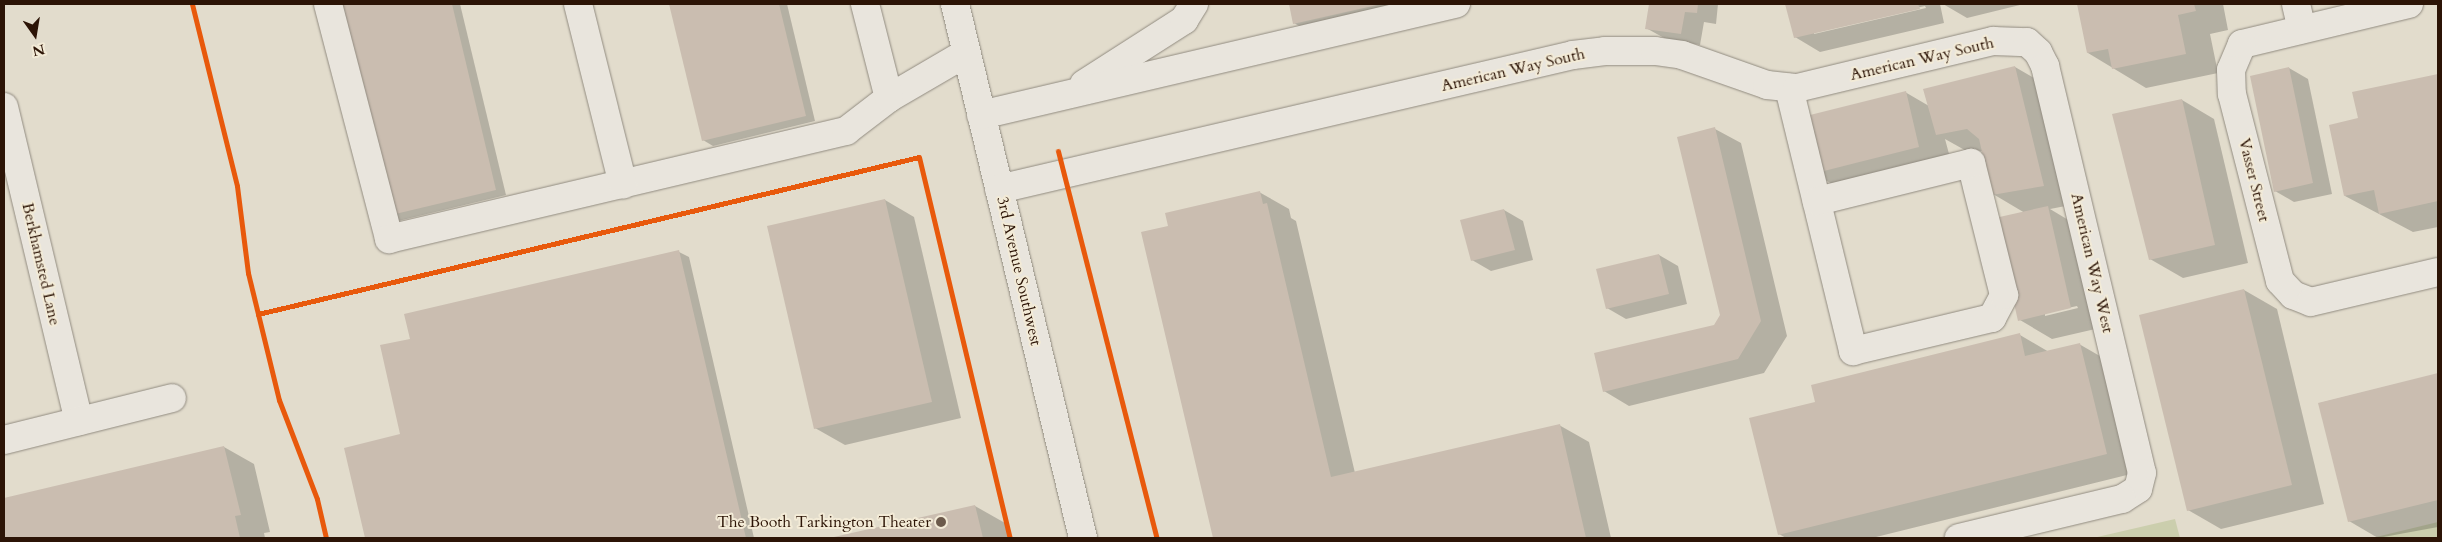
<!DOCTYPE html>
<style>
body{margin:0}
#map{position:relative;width:2442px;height:542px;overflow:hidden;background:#e2dccc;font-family:Cardo,serif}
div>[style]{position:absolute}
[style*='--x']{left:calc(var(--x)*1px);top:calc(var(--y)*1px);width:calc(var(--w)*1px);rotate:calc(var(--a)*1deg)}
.green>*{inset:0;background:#cbcead}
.shadow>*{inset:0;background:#0003}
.building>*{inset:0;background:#cabdb0}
.roads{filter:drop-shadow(0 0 1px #918b80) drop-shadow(0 0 1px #918b80)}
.minor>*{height:28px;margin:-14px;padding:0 14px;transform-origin:14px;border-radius:14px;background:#e9e5dd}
.cycleway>*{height:5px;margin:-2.5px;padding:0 2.5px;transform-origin:2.5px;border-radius:2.5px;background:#e8590c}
.dots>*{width:14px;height:14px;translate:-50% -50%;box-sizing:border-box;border:2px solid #f3ebd7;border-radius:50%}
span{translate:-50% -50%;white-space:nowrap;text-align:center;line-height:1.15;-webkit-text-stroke:4px #f3ebd7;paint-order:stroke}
.street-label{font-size:16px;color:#2c1406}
.poi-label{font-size:16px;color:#2c1406}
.right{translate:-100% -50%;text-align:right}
.frame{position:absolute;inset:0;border:5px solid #2c1406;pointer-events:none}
.north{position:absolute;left:10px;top:10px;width:50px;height:50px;-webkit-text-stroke:4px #f3ebd7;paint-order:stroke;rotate:167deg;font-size:14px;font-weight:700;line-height:20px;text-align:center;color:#2c1406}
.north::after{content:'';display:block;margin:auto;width:18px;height:22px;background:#2c1406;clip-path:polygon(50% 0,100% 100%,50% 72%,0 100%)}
</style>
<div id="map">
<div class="green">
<div style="clip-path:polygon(2175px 519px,2180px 538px,2093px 538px)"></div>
<div style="clip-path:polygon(2438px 522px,2438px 538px,2372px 538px)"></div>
</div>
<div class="shadow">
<div style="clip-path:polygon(337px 4px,460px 4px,506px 195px,398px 221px)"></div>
<div style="clip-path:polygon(670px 4px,787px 4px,815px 121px,713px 146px,703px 140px)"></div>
<div style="clip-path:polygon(1290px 4px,1423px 4px,1320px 38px,1294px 23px)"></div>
<div style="clip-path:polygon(1650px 4px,1718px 4px,1716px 24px,1704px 22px,1700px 45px,1666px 39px,1646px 28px)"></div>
<div style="clip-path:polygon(evenodd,1787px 4px,1940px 4px,1944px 23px,1820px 52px,1795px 37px,1787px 4px,1925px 6px,1926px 8px,1814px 34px,1814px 32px,1925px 6px)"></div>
<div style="clip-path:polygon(1943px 4px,2024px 4px,1967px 18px)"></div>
<div style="clip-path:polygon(2078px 4px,2223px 4px,2228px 30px,2210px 34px,2218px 73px,2146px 88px,2088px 53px)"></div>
<div style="clip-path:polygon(evenodd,2015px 67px,2048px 86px,2076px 204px,2050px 209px,2080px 227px,2104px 327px,2052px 339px,2020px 320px,2025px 213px,1993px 194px,1983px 151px,1970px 153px,1945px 139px,1952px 165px,1846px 192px,1813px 173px,1905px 92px,1929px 106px,2015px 67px,2077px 306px,2078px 308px,2045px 316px,2045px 313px,2077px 306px)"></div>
<div style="clip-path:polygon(2289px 68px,2308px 79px,2332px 194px,2294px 202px,2275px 191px)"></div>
<div style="clip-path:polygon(2438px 75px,2438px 227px,2413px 232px,2345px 196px,2359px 119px,2354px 93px)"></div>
<div style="clip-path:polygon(2182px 100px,2214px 119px,2248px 263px,2183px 278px,2150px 259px)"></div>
<div style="clip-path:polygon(1715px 129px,1741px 143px,1787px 336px,1764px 373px,1629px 406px,1604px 391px,1715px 326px,1721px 316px)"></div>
<div style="clip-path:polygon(1259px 192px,1289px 209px,1291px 218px,1296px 221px,1355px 473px,1559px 425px,1589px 442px,1611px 538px,1214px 538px,1143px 233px,1170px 227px)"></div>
<div style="clip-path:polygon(885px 200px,914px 217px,961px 418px,845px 445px,815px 428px)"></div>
<div style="clip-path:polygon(1504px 210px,1523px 221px,1533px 260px,1491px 271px,1472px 260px)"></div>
<div style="clip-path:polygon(679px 252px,689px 257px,754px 538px,366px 538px,345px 449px,402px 435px,411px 339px)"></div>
<div style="clip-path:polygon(1659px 255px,1678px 266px,1687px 304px,1626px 319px,1607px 308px)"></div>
<div style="clip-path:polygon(2244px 290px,2277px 309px,2324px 504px,2221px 529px,2188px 510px)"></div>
<div style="clip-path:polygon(2020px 335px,2049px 352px,2079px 344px,2112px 363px,2139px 472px,1872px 538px,1786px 538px,1779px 534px,1817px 403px)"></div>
<div style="clip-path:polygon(2438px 374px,2438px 527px,2378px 538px,2349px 521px,2320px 403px)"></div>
<div style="clip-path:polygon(224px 447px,254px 464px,270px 532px,264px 533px,265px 538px,4px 538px,4px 500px)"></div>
<div style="clip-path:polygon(975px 506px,1005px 523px,1008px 538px,836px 538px)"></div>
</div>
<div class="building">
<div style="clip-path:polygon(336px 4px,452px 4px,496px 190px,387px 216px)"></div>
<div style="clip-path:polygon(669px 4px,779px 4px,806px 116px,702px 141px)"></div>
<div style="clip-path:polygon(1289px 4px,1376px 4px,1377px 5px,1293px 24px)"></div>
<div style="clip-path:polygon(1649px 4px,1698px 4px,1697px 13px,1685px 12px,1681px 34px,1645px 29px)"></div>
<div style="clip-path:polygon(1785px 4px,1918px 4px,1920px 9px,1794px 38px)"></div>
<div style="clip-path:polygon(2077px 4px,2194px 4px,2196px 11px,2178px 15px,2186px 54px,2112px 69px,2108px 49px,2087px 53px)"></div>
<div style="clip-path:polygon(2015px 66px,2044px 186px,1992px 195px,1979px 139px,1967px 129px,1936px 135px,1923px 89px)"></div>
<div style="clip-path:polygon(2289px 67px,2313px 183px,2274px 192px,2250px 76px)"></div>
<div style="clip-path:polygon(2438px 74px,2438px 201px,2379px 214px,2374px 190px,2344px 196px,2329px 125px,2358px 118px,2352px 92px)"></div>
<div style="clip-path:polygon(1906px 91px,1919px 147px,1812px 174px,1798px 118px)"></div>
<div style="clip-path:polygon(2182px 99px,2215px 245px,2149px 260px,2112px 114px)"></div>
<div style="clip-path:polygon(1715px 127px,1761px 321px,1738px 359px,1603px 392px,1594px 353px,1714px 325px,1720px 315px,1677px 137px)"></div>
<div style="clip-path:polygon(1260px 191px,1263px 204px,1267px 203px,1331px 477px,1560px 424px,1586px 538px,1213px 538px,1141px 232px,1168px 226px,1165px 213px)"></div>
<div style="clip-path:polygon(885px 199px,932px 402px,814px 429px,767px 226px)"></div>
<div style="clip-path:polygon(2048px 206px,2071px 308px,2018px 321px,1995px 218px)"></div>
<div style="clip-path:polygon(1504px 209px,1515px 250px,1471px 261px,1460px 220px)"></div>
<div style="clip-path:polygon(679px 250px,746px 538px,365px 538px,344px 448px,400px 434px,380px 345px,410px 339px,404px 314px)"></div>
<div style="clip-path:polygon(1659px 254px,1669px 294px,1606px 309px,1596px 269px)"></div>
<div style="clip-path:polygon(2244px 289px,2292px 485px,2187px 511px,2139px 315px)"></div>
<div style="clip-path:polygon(2020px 333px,2025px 356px,2080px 343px,2107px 454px,1778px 535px,1749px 418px,1815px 402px,1811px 385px)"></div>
<div style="clip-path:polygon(2438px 373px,2438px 500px,2348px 522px,2318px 403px)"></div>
<div style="clip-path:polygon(224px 446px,241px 515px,235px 516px,240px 538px,4px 538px,4px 498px)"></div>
<div style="clip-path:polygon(975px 505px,983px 538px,834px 538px,834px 537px)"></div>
</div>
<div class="roads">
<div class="minor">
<div style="--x:328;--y:4;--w:243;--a:75.4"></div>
<div style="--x:389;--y:239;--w:470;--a:-13.3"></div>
<div style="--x:846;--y:131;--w:54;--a:-37.5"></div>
<div style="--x:889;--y:98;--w:89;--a:-30.3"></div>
<div style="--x:578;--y:4;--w:186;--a:76"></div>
<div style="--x:865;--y:4;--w:97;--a:75.7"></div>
<div style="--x:955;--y:4;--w:549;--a:76.52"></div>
<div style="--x:2296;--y:4;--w:26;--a:77"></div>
<div style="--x:2409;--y:4;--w:172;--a:166.5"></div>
<div style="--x:2242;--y:44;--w:28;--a:113"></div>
<div style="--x:2231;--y:70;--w:24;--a:88"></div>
<div style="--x:2232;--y:94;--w:193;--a:75.6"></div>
<div style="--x:2280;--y:281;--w:19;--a:47"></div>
<div style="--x:2293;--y:295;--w:19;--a:21"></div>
<div style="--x:2311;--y:302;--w:130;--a:-13.3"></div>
<div style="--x:1084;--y:84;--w:119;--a:-32.6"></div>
<div style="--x:1184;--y:20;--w:19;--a:-58"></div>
<div style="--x:1789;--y:88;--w:271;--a:76.3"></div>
<div style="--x:1853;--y:351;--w:143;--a:-13.4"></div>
<div style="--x:1992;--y:318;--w:26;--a:-62"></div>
<div style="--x:2004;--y:295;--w:136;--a:-104"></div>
<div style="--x:1971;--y:163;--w:159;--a:166.1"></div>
<div style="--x:4;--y:107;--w:323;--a:76.6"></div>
<div style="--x:981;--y:115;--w:488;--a:-13.2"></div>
<div style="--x:999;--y:189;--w:589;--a:-13.14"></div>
<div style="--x:1573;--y:55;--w:32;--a:-7"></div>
<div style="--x:1605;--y:51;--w:50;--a:0"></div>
<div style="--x:1655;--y:51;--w:27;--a:8"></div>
<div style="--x:1682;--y:55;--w:90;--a:19.4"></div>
<div style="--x:1767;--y:85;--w:30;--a:6"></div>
<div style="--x:1797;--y:88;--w:202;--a:-13.5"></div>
<div style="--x:1993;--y:41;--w:34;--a:2"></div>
<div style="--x:2027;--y:42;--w:15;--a:42"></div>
<div style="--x:2038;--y:52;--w:16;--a:63"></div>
<div style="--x:2045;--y:66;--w:418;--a:76.6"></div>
<div style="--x:2142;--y:473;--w:16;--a:104"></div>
<div style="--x:2138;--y:489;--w:19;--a:148"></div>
<div style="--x:2122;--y:499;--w:168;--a:166.5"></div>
<div style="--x:4;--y:440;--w:173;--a:-14"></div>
</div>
</div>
<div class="cycleway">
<div style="--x:192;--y:4;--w:187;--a:76.1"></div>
<div style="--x:237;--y:186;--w:88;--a:82.8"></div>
<div style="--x:248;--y:273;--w:131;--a:76.3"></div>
<div style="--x:279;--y:400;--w:106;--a:69"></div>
<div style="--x:317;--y:499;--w:40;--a:77"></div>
<div style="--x:1058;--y:151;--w:399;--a:75.7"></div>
<div style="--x:258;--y:314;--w:679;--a:-13.36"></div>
<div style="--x:919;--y:157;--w:392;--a:76.6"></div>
</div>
<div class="dots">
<div style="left:941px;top:522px;background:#6c5a4b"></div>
</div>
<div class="street-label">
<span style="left:1922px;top:59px;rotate:-13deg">American Way South</span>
<span style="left:1513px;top:70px;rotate:-13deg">American Way South</span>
<span style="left:2254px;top:180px;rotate:76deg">Vasser Street</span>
<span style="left:2092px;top:263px;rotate:77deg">American Way West</span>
<span style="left:41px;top:264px;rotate:77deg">Berkhamsted Lane</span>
<span style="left:1019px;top:271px;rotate:77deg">3rd Avenue Southwest</span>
</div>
<div class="poi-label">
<span class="right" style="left:931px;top:522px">The Booth Tarkington Theater</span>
</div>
<div class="frame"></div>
<div class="north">N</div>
</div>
